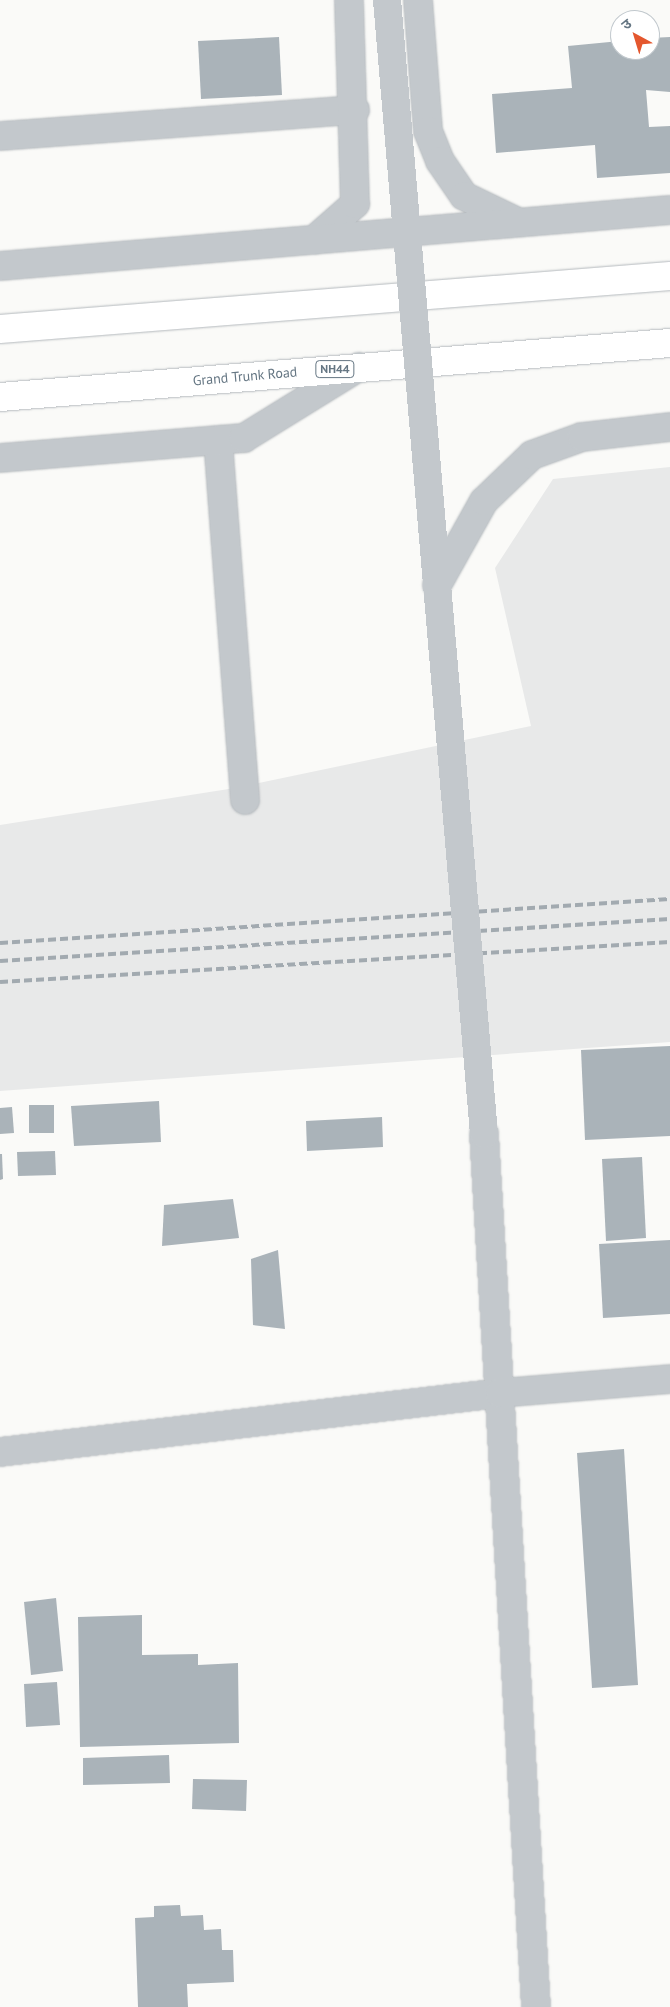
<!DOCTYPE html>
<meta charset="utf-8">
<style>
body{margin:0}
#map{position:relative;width:670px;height:2007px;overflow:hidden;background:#fafaf8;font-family:"PT Sans","Noto Sans Devanagari",sans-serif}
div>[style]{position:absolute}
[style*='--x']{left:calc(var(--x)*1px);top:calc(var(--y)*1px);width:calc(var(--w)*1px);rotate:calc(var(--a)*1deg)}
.built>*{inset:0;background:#e8e9e9}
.building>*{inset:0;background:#aab3b9}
.roads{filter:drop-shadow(0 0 1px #b4b9bd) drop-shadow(0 0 1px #b4b9bd)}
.minor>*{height:28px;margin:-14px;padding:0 14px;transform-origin:14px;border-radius:14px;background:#c3c8cc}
.highway>*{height:28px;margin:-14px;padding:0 14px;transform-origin:14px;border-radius:14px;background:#fff}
.rail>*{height:4px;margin-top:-2px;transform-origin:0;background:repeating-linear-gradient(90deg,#a2aab0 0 8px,transparent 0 12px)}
.minor-bridge>*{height:28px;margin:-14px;padding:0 14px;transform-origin:14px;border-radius:14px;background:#c3c8cc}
span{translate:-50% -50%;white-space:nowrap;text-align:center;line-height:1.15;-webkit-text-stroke:5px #fff;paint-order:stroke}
.shield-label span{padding:1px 4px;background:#fff;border:1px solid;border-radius:4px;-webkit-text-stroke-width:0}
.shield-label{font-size:12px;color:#657683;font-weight:700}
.street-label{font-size:14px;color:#657683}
.north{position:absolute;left:610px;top:10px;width:50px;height:50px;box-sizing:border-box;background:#fff;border:1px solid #c1c8cd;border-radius:50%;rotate:321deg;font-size:14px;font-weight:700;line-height:20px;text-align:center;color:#657683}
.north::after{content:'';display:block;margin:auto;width:18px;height:22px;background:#e4572e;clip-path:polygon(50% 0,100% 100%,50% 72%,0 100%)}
</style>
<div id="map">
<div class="built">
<div style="clip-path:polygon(670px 467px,670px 1042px,0 1091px,0 825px,235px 788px,531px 726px,495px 568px,553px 479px)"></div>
</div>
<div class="building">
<div style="clip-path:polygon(279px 37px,282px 95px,201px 99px,198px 41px)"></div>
<div style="clip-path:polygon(670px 37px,670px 92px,646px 90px,649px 127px,670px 126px,670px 173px,597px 178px,595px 145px,496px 153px,492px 94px,572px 88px,568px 46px,620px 41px,620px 50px,650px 50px,650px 38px)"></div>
<div style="clip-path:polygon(670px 1046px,670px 1136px,585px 1140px,581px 1050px)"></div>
<div style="clip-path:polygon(159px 1101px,161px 1142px,74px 1146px,71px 1106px)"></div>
<div style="clip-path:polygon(29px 1105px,54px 1105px,54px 1133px,29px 1133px)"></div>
<div style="clip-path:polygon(12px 1107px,14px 1133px,0 1134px,0 1108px)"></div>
<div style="clip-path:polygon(382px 1117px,383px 1147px,307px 1151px,306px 1121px)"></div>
<div style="clip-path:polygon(55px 1151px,56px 1175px,18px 1176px,17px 1152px)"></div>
<div style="clip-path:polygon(0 1154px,2px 1154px,3px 1179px,0 1180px)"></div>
<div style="clip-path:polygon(642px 1157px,646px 1238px,606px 1241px,602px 1159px)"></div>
<div style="clip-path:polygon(233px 1199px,239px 1238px,162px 1246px,164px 1205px)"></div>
<div style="clip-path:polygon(670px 1240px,670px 1314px,603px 1318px,599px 1244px)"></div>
<div style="clip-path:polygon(278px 1250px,285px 1329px,253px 1325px,251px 1259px)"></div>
<div style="clip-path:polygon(624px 1449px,638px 1685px,592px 1688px,577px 1453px)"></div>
<div style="clip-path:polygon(56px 1598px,63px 1671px,31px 1675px,24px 1602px)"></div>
<div style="clip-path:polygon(142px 1615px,142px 1655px,198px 1654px,198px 1665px,238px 1663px,239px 1743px,80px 1747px,78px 1617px)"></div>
<div style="clip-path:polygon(57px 1682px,60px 1725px,26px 1727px,24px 1684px)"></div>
<div style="clip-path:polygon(169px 1755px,170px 1783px,83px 1785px,83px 1758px)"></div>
<div style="clip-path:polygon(193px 1779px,247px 1780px,246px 1811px,192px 1809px)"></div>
<div style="clip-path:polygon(180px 1905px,181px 1916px,203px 1915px,204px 1930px,221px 1929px,222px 1950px,233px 1950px,234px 1982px,187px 1984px,188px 2007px,138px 2007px,135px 1918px,154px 1917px,154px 1906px)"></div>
</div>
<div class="roads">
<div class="minor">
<div style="--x:418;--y:0;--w:131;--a:85.6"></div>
<div style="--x:428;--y:131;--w:32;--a:68"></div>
<div style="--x:440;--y:161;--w:42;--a:55.6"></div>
<div style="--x:464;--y:196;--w:60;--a:25.7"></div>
<div style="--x:0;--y:136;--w:356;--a:-4.2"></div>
<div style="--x:314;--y:240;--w:55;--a:-41.3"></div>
<div style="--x:355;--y:204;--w:204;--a:-91.7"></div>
<div style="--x:0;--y:266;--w:672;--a:-4.78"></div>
<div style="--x:218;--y:440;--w:361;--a:85.7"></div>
<div style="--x:0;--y:458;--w:245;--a:-4.7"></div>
<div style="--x:244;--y:438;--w:135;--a:-31.7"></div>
<div style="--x:437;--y:585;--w:96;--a:-60.8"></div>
<div style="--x:484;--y:501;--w:66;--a:-43.8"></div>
<div style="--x:532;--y:455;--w:53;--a:-19.8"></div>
<div style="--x:582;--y:437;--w:89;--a:-6.5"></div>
<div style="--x:484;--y:1134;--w:875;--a:86.59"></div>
<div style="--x:0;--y:1452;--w:503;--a:-6.73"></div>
<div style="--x:500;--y:1393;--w:171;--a:-4.7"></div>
</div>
<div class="highway">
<div style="--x:0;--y:329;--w:672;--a:-4.52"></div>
<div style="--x:0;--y:397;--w:672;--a:-4.61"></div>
</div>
</div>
<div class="rail">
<div style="--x:0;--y:943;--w:671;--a:-3.76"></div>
<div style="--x:0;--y:961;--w:671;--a:-3.59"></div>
<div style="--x:0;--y:982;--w:671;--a:-3.42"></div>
</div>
<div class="minor-bridge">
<div style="--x:387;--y:0;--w:1138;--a:85.11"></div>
</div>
<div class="shield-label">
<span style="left:335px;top:369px">NH44</span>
</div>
<div class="street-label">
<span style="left:245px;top:376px;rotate:-5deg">Grand Trunk Road</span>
</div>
<div class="north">उ</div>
</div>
